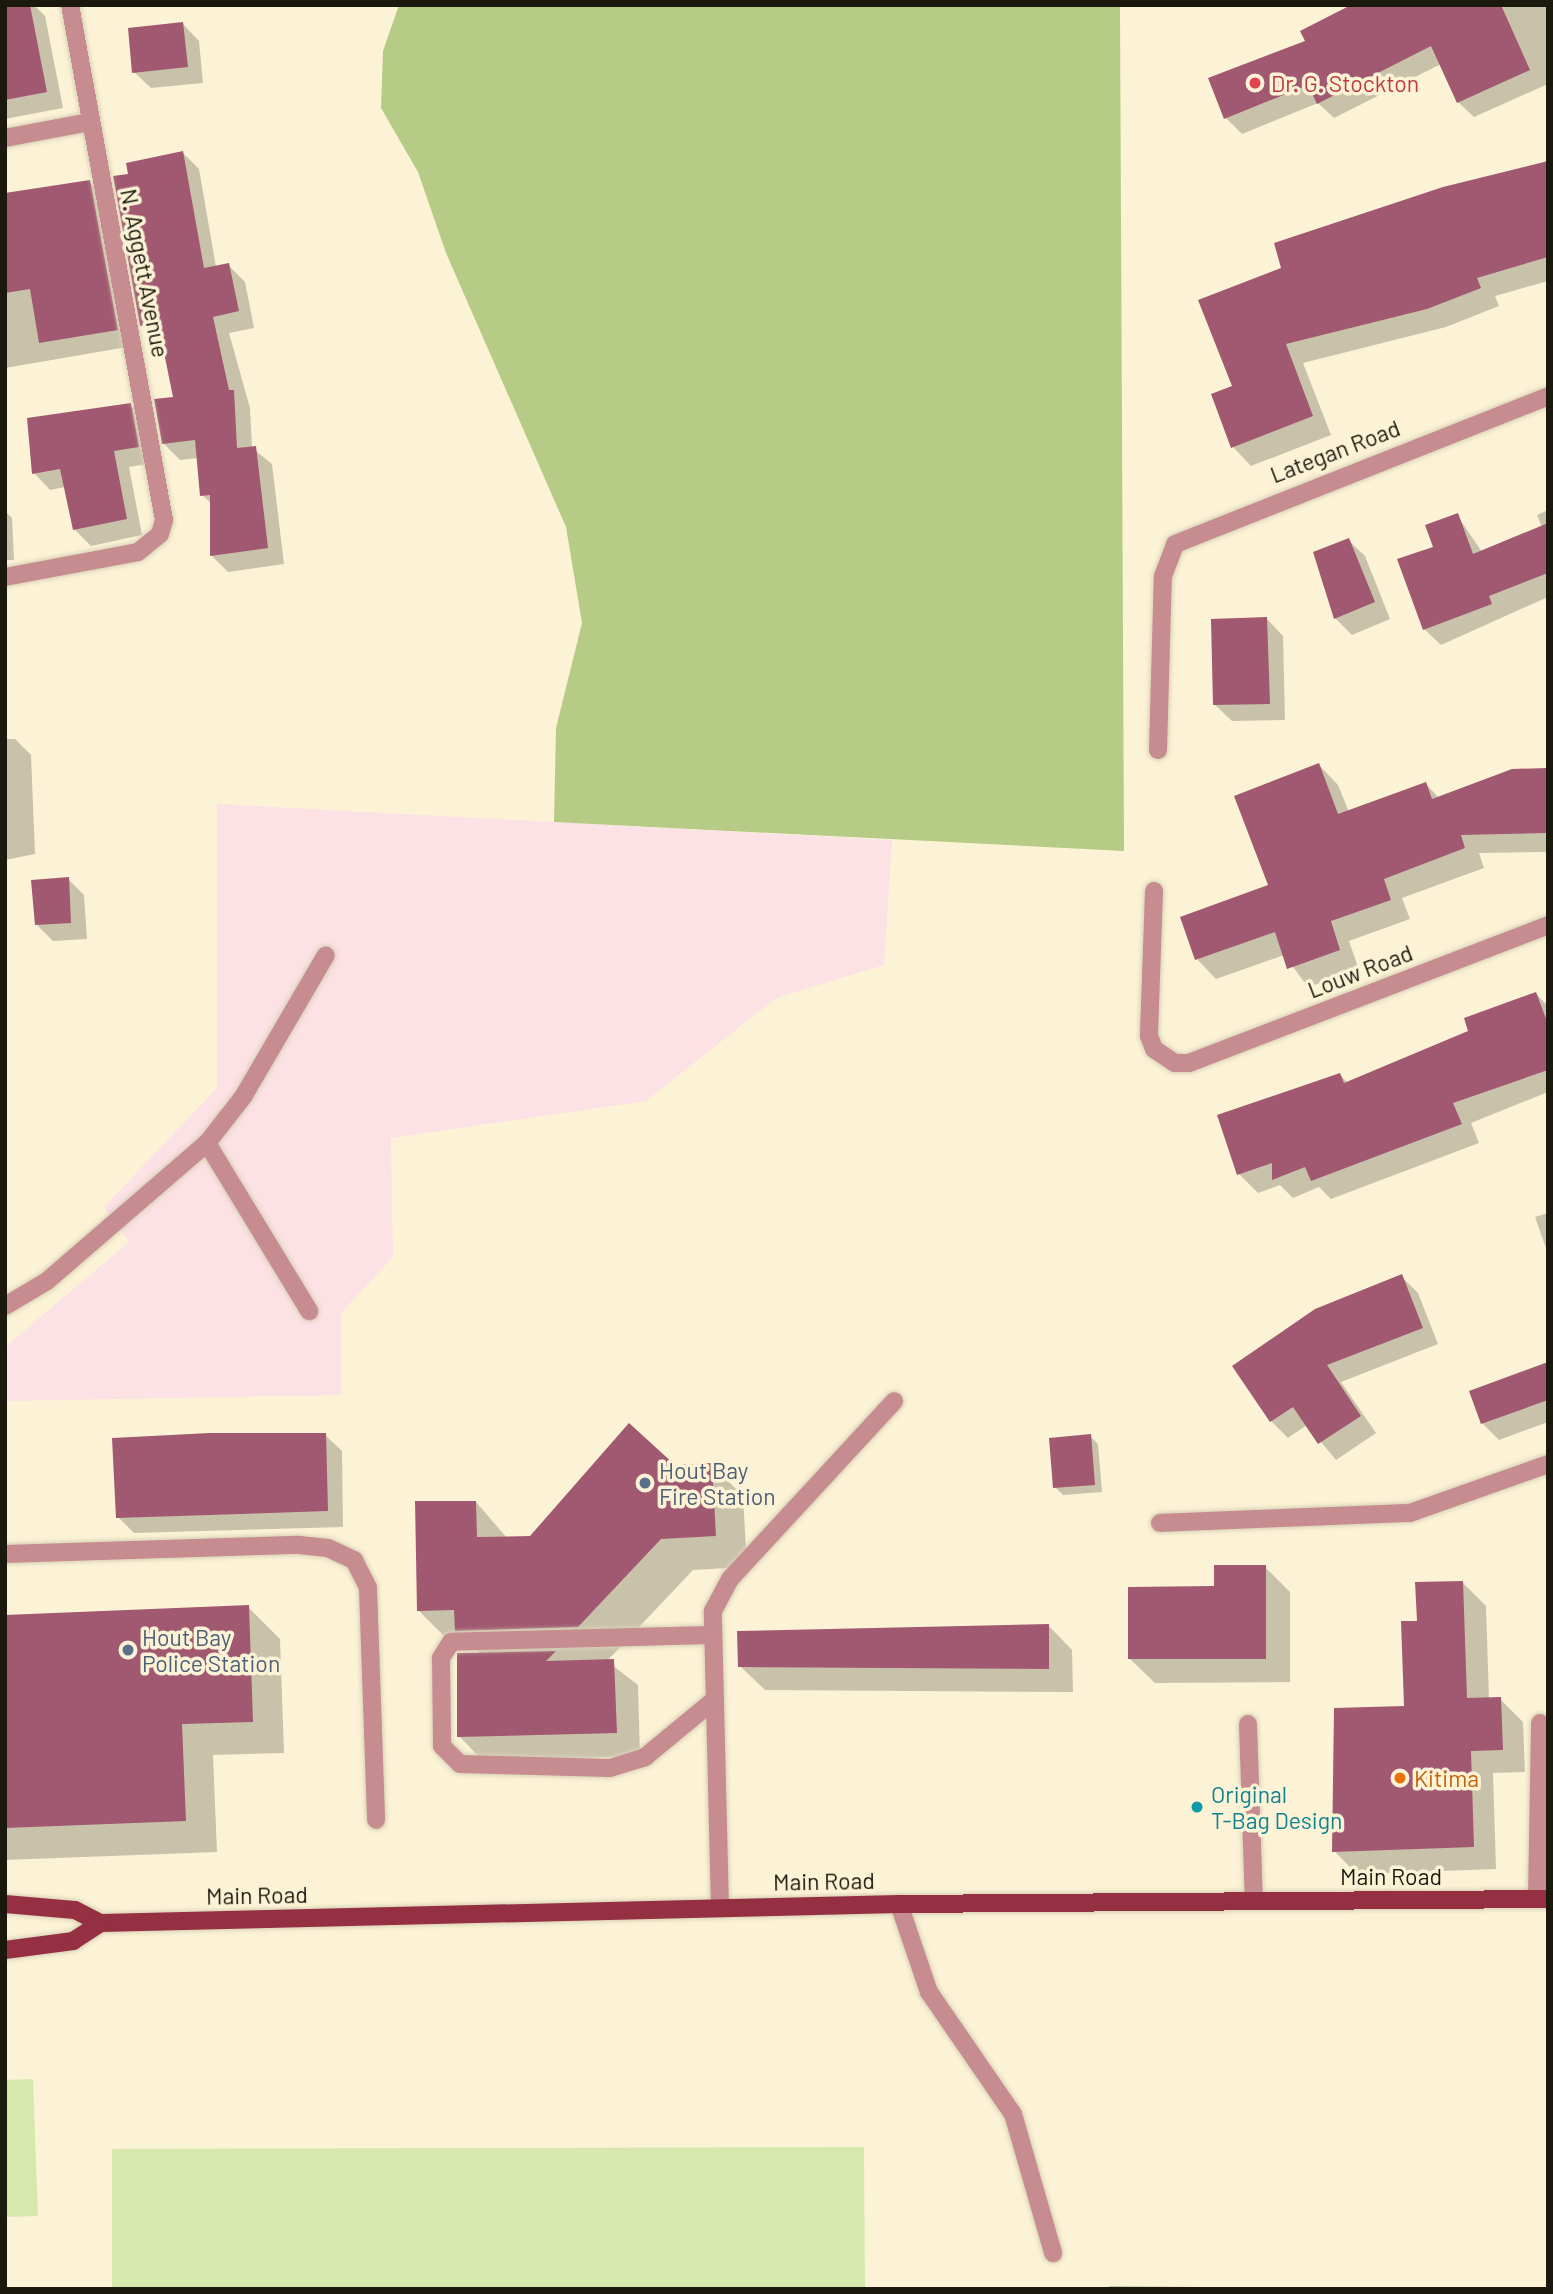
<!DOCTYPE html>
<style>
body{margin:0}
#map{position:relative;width:1553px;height:2294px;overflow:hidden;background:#fcf3d6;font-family:Barlow,sans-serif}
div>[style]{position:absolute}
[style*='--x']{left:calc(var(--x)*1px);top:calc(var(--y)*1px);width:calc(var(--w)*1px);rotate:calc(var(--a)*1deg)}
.industrial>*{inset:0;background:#fce1e5}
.green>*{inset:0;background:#d6e8ae}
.forest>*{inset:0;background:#b6cb85}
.shadow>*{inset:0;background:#0003}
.building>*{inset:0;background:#a05970}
.roads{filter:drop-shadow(0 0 2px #d8d0b6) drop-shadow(0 0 2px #d8d0b6)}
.lane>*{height:18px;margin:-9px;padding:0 9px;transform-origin:9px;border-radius:9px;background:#c68c90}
.street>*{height:18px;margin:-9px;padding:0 9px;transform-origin:9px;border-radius:9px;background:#c68c90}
.primary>*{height:18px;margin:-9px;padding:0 9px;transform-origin:9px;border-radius:9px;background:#943041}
.dots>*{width:19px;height:19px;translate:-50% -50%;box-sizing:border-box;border:4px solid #fcf3d6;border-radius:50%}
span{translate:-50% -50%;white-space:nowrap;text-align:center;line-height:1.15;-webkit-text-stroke:7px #fcf3d6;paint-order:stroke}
.health-label{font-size:23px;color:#be3a42}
.left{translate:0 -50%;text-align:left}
.street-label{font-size:23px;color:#1b180e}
.service-label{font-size:23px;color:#4e5e75}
.food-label{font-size:23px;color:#c56008}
.culture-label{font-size:23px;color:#0d838f}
.frame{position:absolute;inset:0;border:7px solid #1b180e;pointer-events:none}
</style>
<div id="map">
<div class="industrial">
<div style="clip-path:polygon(217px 804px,892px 840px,884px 965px,776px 998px,646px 1101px,391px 1138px,393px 1257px,341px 1313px,341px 1395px,5px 1401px,5px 1347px,129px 1242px,104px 1207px,217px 1088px)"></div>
</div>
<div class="green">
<div style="clip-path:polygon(33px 2079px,38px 2216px,5px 2217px,5px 2080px)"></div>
<div style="clip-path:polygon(864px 2147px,865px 2289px,112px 2289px,112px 2149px)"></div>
</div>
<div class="forest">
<div style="clip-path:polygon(399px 5px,1120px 5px,1124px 851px,554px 822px,556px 728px,582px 623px,566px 527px,446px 253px,418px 172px,381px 108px,383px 51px)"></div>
</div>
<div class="shadow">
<div style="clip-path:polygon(5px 5px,34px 5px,45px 16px,63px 108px,5px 119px)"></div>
<div style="clip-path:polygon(1355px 5px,1548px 5px,1548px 84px,1474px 117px,1458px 102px,1441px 64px,1334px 118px,1318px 103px,1242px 134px,1226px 118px,1210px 79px,1308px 41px)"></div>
<div style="clip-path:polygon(183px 24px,199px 41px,203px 83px,151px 88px,134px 72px)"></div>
<div style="clip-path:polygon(182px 152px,199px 169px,216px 267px,228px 265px,245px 282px,254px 328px,229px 333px,250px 408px,252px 448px,272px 464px,284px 564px,228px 572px,211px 555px,212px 504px,202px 495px,198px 458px,180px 460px,163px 443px,175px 398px,163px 341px,142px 325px,130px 175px)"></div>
<div style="clip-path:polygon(1548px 162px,1548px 281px,1495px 296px,1499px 306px,1446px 327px,1303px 363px,1331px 435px,1251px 466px,1233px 447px,1234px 387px,1200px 301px)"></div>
<div style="clip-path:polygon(90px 182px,106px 198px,133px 346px,5px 368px,5px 194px)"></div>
<div style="clip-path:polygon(130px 405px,147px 421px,155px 463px,129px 467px,142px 535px,91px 546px,74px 529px,65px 487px,50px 490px,34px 473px)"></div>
<div style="clip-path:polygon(1548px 510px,1548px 597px,1441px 645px,1424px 629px,1435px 548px,1457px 515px,1482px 552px,1542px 527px,1537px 515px)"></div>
<div style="clip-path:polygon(5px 511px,12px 518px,14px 560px,5px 560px)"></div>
<div style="clip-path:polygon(1348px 540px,1365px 556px,1390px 619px,1352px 635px,1335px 618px)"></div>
<div style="clip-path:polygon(1267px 619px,1283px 636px,1285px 720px,1232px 721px,1215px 705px)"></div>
<div style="clip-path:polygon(5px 739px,15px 739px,31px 755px,35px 854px,5px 860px)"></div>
<div style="clip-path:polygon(1319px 765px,1338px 785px,1349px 812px,1426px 784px,1439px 798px,1546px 770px,1548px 852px,1479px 853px,1484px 868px,1402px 898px,1410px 919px,1349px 941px,1359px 970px,1308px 987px,1284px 955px,1216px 979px,1197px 959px,1270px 886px)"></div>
<div style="clip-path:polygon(68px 879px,84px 895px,87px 939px,53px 941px,36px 924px)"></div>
<div style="clip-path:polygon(1536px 994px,1548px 1006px,1548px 1092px,1471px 1123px,1479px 1143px,1331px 1199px,1319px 1187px,1293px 1198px,1280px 1185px,1258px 1193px,1239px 1174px,1340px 1075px,1348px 1083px,1470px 1032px)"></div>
<div style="clip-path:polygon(1548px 1213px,1548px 1254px,1535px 1217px)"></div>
<div style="clip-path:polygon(1401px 1276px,1418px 1293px,1438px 1344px,1341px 1382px,1376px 1433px,1336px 1460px,1307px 1425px,1288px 1438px,1271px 1421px)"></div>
<div style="clip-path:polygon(1548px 1364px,1548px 1422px,1499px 1440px,1483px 1424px,1471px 1392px)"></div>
<div style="clip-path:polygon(325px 1435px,342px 1451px,343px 1527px,134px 1533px,118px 1517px)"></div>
<div style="clip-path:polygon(1090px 1436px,1098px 1444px,1102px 1492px,1063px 1495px,1055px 1487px)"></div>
<div style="clip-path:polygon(712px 1465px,743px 1496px,747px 1567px,693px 1570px,607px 1661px,638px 1685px,640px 1756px,483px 1761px,459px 1736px,481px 1654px,468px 1642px,450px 1642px,418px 1610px,476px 1502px,507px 1538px,531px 1538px,674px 1467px)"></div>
<div style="clip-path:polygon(1265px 1567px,1290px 1592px,1290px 1682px,1155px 1683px,1130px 1659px,1216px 1588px)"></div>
<div style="clip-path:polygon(1463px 1583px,1486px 1606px,1489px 1699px,1500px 1699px,1523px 1722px,1525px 1772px,1493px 1773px,1496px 1869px,1357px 1874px,1334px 1851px)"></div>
<div style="clip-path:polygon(248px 1607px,280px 1639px,284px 1753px,213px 1755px,217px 1852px,5px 1860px,5px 1616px)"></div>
<div style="clip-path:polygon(1048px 1625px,1072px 1650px,1073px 1692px,765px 1690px,740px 1666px)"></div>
<div style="clip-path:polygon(1109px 2286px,1198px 2287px,1200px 2289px,1109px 2289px)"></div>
</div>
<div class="building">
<div style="clip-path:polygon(5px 5px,30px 5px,47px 92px,5px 100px)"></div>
<div style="clip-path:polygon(1351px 5px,1501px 5px,1530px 70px,1457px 103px,1431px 46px,1317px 104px,1308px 85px,1224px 119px,1208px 78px,1305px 41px,1300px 31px)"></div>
<div style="clip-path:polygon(183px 22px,188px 67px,132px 73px,128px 28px)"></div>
<div style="clip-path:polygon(183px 151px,204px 268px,229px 263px,239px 311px,213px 317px,229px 390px,234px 390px,237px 448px,256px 446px,268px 548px,210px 556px,210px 495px,200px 496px,195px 440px,162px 444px,154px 399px,173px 397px,158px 323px,140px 326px,113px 176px,128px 174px,126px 163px)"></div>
<div style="clip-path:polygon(1548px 161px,1548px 257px,1477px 278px,1481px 288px,1427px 309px,1286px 344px,1313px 416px,1231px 448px,1211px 394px,1232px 386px,1198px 300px,1281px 268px,1274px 243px,1443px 187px)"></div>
<div style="clip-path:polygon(90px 180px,118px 330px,39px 343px,30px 289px,5px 293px,5px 193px)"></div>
<div style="clip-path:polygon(131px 403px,139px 447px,114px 451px,127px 519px,73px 530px,60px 469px,32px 474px,27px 418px)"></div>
<div style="clip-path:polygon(1458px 513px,1473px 554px,1548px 523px,1548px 573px,1489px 596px,1492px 604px,1423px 630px,1397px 559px,1433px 547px,1425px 525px)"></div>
<div style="clip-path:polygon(1349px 538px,1375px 602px,1334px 619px,1313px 552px)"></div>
<div style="clip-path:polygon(1267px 617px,1270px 704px,1213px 705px,1211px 619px)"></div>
<div style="clip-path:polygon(1319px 763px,1338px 814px,1426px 782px,1432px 799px,1512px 769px,1547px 768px,1547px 833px,1461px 835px,1465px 848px,1384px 879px,1391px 900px,1331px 921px,1340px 950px,1287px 969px,1275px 932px,1195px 960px,1180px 917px,1268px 885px,1234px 796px)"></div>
<div style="clip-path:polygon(69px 877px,71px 923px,35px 925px,31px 880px)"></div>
<div style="clip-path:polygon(1536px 992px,1548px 1024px,1548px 1070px,1453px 1103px,1462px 1124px,1311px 1181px,1305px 1167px,1272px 1180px,1272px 1163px,1237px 1175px,1217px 1115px,1340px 1073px,1344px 1083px,1468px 1031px,1464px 1018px)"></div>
<div style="clip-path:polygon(1402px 1274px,1423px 1328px,1327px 1365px,1361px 1416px,1318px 1444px,1293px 1407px,1270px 1422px,1232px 1366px,1315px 1309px)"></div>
<div style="clip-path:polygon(1548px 1362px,1548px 1400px,1481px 1424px,1469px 1391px)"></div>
<div style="clip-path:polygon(629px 1423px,675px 1465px,712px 1463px,716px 1536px,661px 1539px,578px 1627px,455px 1631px,454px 1610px,417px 1611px,415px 1501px,476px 1501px,477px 1537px,530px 1536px)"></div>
<div style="clip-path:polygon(210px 1433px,326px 1433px,328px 1511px,116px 1518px,112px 1438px)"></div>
<div style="clip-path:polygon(1091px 1434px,1095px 1485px,1053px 1488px,1049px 1438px)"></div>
<div style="clip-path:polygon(1214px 1565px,1266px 1565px,1266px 1659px,1128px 1659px,1128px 1587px,1214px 1586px)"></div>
<div style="clip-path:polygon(1463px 1581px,1467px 1698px,1501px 1697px,1503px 1750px,1471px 1751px,1474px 1847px,1332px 1852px,1334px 1708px,1404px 1706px,1401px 1621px,1417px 1621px,1415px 1582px)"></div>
<div style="clip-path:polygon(249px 1605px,253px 1722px,182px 1724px,186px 1821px,5px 1828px,5px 1615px)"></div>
<div style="clip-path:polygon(1049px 1624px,1049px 1669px,738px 1667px,737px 1631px)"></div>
<div style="clip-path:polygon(556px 1651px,546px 1661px,614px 1659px,617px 1733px,457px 1737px,457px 1653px)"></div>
</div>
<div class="roads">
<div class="lane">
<div style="--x:207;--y:1143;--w:197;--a:58.7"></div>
<div style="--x:5;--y:1554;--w:294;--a:-1.8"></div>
<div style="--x:299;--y:1545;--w:29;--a:6"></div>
<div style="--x:328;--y:1548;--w:29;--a:25"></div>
<div style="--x:354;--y:1560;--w:31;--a:63"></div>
<div style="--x:368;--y:1588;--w:232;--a:88"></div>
<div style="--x:710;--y:1635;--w:259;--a:178.5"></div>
<div style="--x:451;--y:1642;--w:19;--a:122"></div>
<div style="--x:441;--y:1658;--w:88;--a:89.3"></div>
<div style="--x:442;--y:1746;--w:25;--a:45"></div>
<div style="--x:460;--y:1764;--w:150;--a:1.5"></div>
<div style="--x:610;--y:1768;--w:37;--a:-17"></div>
<div style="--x:645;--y:1757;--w:88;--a:-39.5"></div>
<div style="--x:1248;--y:1724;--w:177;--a:88.1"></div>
<div style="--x:1537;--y:1899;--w:176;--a:-89"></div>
<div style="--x:899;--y:1904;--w:93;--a:71.2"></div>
<div style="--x:929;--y:1992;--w:148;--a:55.5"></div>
<div style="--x:1013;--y:2114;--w:145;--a:73.9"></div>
<div style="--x:720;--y:1908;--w:297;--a:-91.4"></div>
<div style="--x:713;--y:1611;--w:36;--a:-62"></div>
<div style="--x:730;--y:1579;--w:242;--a:-47.3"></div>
</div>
<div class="street">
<div style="--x:5;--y:138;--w:86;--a:-10.7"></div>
<div style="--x:5;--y:577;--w:135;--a:-10.6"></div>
<div style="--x:138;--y:552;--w:28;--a:-39"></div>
<div style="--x:160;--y:534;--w:15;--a:-74"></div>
<div style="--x:164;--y:520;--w:524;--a:-100.34"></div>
<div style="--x:1158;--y:750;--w:174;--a:-88.4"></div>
<div style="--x:1163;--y:576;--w:34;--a:-69"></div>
<div style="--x:1175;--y:544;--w:401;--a:-21.6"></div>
<div style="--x:1154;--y:891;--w:145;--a:92"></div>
<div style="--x:1149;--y:1036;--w:14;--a:69"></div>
<div style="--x:1154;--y:1049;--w:25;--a:34"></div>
<div style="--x:1175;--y:1063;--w:14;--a:0"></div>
<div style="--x:1189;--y:1063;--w:385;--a:-21"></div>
<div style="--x:5;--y:1306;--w:49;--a:-30.8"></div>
<div style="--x:47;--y:1281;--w:211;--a:-40.8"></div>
<div style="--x:207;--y:1143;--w:58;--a:-52"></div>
<div style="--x:243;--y:1097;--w:164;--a:-59.7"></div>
<div style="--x:1160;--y:1523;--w:250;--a:-2.3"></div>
<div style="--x:1410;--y:1513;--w:146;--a:-19.5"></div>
</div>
<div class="primary">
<div style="--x:5;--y:1904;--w:70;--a:4.9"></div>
<div style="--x:75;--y:1910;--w:29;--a:27"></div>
<div style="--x:101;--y:1923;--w:798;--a:-1.36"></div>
<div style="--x:899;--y:1904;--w:649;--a:-0.44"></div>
<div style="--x:5;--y:1950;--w:69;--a:-7.5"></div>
<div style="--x:73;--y:1941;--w:33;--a:-33"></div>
</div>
</div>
<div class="dots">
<div style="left:1255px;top:83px;background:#e0444e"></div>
<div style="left:645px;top:1483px;background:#5c6f8a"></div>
<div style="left:128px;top:1650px;background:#5c6f8a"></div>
<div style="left:1400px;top:1778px;background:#e8710a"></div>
<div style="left:1197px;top:1807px;background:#0f9aa8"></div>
</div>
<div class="health-label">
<span class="left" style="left:1271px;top:83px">Dr. G. Stockton</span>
</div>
<div class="street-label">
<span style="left:145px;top:273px;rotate:79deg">N. Aggett Avenue</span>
<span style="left:1335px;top:451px;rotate:-21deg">Lategan Road</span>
<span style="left:1360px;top:971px;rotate:-21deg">Louw Road</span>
<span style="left:1391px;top:1876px">Main Road</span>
<span style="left:824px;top:1881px;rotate:-1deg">Main Road</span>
<span style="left:257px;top:1895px;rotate:-1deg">Main Road</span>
</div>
<div class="service-label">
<span class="left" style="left:659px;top:1483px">Hout Bay<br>Fire Station</span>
<span class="left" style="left:142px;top:1650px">Hout Bay<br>Police Station</span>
</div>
<div class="food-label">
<span class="left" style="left:1414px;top:1778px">Kitima</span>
</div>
<div class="culture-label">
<span class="left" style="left:1211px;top:1807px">Original<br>T-Bag Design</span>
</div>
<div class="frame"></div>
</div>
